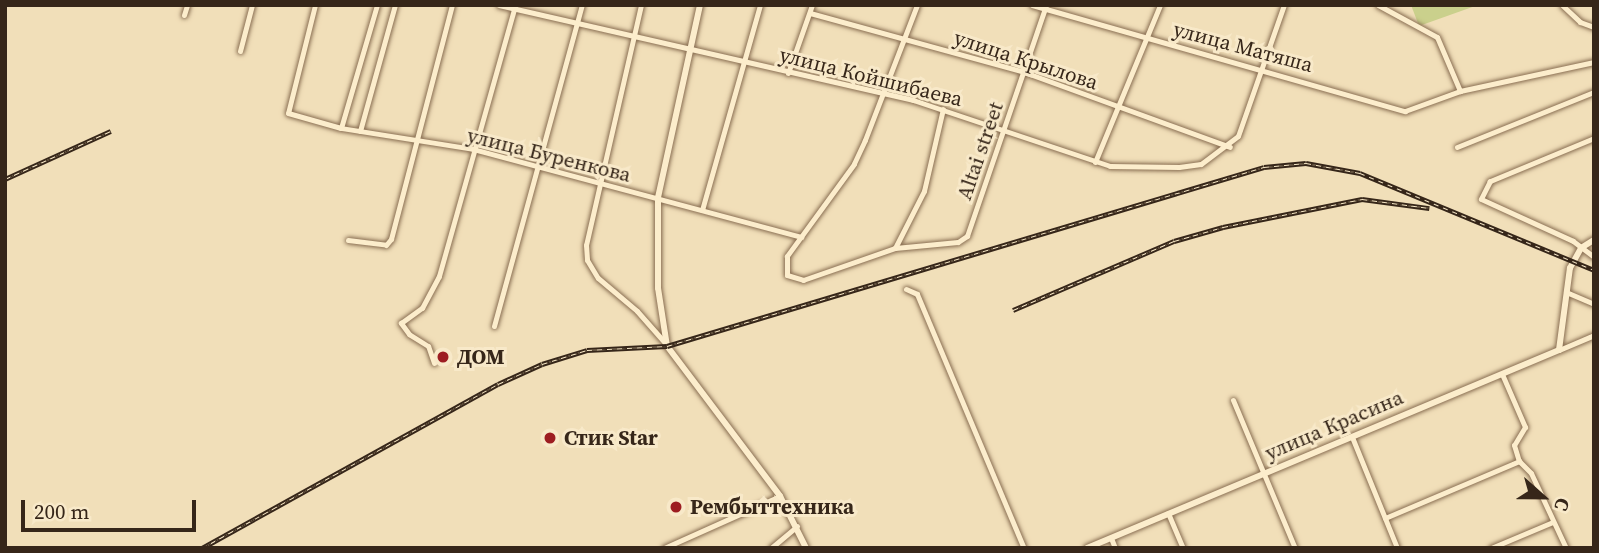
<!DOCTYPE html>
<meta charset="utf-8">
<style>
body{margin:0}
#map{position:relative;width:1599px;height:553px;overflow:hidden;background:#f1dfb9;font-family:"Source Serif 4",serif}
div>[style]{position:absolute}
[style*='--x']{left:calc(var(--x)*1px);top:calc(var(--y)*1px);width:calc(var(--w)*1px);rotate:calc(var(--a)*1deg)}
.green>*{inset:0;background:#cad08c}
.roads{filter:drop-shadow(0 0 2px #896e52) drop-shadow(0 0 2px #896e52)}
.minor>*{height:5px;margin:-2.5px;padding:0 2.5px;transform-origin:2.5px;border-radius:2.5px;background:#fcedcc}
.tertiary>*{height:6px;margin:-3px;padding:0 3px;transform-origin:3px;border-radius:3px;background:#fcedcc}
.rail>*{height:4.5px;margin-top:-2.25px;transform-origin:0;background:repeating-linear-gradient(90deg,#f8e9c9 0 5px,#362619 0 10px);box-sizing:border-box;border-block:2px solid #362619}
.dots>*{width:19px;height:19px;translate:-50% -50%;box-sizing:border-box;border:4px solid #f8e9c9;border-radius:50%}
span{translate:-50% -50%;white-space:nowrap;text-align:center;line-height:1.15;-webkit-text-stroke:6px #f8e9c9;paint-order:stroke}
.street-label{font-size:21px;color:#362619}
.poi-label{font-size:21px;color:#362619;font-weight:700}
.left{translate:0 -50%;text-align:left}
.frame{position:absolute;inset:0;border:7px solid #362619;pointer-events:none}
.north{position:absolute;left:1508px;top:462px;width:70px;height:70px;-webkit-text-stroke:5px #f8e9c9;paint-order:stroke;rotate:111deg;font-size:19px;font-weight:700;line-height:28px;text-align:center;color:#362619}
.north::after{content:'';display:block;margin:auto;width:24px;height:32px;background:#362619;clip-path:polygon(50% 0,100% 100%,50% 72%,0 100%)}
.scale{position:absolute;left:21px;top:500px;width:175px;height:32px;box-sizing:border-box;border:4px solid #362619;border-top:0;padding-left:9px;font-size:21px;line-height:24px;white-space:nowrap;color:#362619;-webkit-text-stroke:5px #f8e9c9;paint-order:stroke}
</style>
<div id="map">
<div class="green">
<div style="clip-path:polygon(1411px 5px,1478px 5px,1419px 26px)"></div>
</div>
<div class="roads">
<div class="minor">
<div style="--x:315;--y:5;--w:111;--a:104"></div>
<div style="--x:288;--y:113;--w:55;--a:15.8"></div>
<div style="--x:341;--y:128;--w:134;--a:9"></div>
<div style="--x:473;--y:149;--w:340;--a:15"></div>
<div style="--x:499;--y:5;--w:425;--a:12.9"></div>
<div style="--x:913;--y:100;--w:208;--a:18.5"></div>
<div style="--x:1110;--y:166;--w:69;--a:0.8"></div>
<div style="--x:1179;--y:167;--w:22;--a:-8"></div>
<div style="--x:1201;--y:164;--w:46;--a:-37.1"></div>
<div style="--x:1238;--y:136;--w:139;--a:-70.7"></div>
<div style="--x:641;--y:5;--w:246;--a:102.9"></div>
<div style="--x:586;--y:245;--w:15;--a:86"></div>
<div style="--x:587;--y:260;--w:21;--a:59"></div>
<div style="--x:598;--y:278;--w:51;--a:40.2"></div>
<div style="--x:637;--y:311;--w:45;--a:48.6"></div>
<div style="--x:917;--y:5;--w:145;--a:111.1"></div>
<div style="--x:865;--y:140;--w:26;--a:115"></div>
<div style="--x:854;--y:164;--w:114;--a:126.1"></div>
<div style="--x:787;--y:256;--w:19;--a:90"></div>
<div style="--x:787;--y:275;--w:17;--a:17"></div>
<div style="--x:803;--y:280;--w:97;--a:-19.2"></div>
<div style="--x:895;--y:248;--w:64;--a:-63"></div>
<div style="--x:924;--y:191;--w:84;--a:-77"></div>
<div style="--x:1032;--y:5;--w:388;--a:15.9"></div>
<div style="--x:1405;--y:111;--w:59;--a:-20"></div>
<div style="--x:1460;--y:91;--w:137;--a:-12.2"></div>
<div style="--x:1378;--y:5;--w:67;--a:28.5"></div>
<div style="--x:1437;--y:37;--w:59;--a:66.9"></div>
<div style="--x:1562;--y:5;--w:25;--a:43"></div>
<div style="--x:1580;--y:22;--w:15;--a:20"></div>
<div style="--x:810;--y:13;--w:222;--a:15.4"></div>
<div style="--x:1024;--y:72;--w:219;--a:20"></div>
<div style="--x:184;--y:15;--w:10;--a:-73"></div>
<div style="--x:240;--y:51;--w:48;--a:-75.4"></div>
<div style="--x:788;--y:73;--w:72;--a:-70.6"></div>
<div style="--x:341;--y:128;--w:128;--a:-73.7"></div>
<div style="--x:360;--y:131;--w:131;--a:-74.5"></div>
<div style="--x:1594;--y:138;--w:113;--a:157.5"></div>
<div style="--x:1490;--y:181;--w:20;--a:117"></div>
<div style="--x:1481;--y:199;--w:101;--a:24.5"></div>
<div style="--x:1573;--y:241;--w:26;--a:37"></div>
<div style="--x:1457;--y:147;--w:148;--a:-21.9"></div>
<div style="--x:1095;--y:162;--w:170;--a:-67.5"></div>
<div style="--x:702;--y:210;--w:213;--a:-74.2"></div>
<div style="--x:348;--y:240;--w:38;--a:7"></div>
<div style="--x:386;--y:245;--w:8;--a:-50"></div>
<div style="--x:391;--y:239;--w:242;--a:-75.4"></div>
<div style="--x:895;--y:248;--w:63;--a:-5.4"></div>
<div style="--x:958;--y:242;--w:11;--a:-34"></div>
<div style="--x:967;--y:236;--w:244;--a:-71.1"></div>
<div style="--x:906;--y:289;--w:12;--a:24"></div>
<div style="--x:917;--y:294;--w:276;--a:67.2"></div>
<div style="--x:1566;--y:292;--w:30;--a:23"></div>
<div style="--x:494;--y:326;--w:333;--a:-74.7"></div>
<div style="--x:1559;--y:350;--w:38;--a:-23"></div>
<div style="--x:434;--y:363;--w:18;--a:-109"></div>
<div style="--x:428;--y:346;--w:22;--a:-148"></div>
<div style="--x:409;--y:334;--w:14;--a:-126"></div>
<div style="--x:401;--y:323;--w:26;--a:-36"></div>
<div style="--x:422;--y:308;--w:36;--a:-62"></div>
<div style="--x:439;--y:276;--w:281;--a:-74.3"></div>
<div style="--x:1502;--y:374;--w:58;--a:66.5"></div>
<div style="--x:1525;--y:427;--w:21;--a:121"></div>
<div style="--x:1514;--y:445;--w:17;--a:73"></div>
<div style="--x:1519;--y:461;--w:17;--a:45"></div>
<div style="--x:1531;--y:473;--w:83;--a:65"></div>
<div style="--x:1233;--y:400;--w:160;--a:67.3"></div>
<div style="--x:1352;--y:437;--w:120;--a:67.9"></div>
<div style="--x:1168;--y:513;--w:38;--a:67"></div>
<div style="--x:1385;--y:518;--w:146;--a:-23"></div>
<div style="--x:1111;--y:538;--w:11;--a:68"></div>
<div style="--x:664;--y:548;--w:127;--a:-24.1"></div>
<div style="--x:771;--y:548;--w:34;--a:-40"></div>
<div style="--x:1491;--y:548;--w:67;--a:-22.8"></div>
</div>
<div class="tertiary">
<div style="--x:700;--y:5;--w:198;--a:102.3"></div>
<div style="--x:658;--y:198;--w:90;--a:90"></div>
<div style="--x:658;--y:288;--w:59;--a:81.2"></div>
<div style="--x:667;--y:346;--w:188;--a:53"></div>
<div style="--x:780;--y:496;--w:58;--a:63.4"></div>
<div style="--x:1087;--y:548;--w:512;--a:-22.76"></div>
<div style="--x:1559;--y:350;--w:83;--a:-82.4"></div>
<div style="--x:1570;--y:268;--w:23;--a:-61"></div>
<div style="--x:1581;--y:248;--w:15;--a:-32"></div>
</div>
</div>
<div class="rail">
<div style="--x:5;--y:179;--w:116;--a:-24.4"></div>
<div style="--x:1013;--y:310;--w:175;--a:-23.2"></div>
<div style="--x:1174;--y:241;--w:51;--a:-15.9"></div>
<div style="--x:1223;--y:227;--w:142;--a:-11.4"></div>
<div style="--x:1362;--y:199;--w:68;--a:7.7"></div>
<div style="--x:202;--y:548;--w:338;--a:-29"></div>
<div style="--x:498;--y:384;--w:48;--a:-24.4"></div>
<div style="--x:542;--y:364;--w:47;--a:-17.3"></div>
<div style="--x:587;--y:350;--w:80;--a:-2.9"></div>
<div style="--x:667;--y:346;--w:623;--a:-16.69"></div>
<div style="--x:1264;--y:167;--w:42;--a:-5.4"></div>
<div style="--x:1306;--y:163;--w:55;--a:10.5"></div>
<div style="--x:1360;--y:173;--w:253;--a:22.5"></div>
</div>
<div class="dots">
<div style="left:443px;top:357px;background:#9d1d21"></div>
<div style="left:550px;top:438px;background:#9d1d21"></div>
<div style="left:676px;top:507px;background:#9d1d21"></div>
</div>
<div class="street-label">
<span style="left:1243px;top:47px;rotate:15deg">улица Матяша</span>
<span style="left:1026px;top:60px;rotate:18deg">улица Крылова</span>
<span style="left:871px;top:77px;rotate:14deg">улица Койшибаева</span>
<span style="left:980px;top:151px;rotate:-71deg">Altai street</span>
<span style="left:549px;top:155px;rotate:14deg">улица Буренкова</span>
<span style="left:1334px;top:425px;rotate:-23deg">улица Красина</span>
</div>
<div class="poi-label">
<span class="left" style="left:457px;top:357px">ДОМ</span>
<span class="left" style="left:564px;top:438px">Стик Star</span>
<span class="left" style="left:690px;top:507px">Рембыттехника</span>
</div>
<div class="frame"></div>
<div class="north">С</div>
<div class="scale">200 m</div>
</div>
